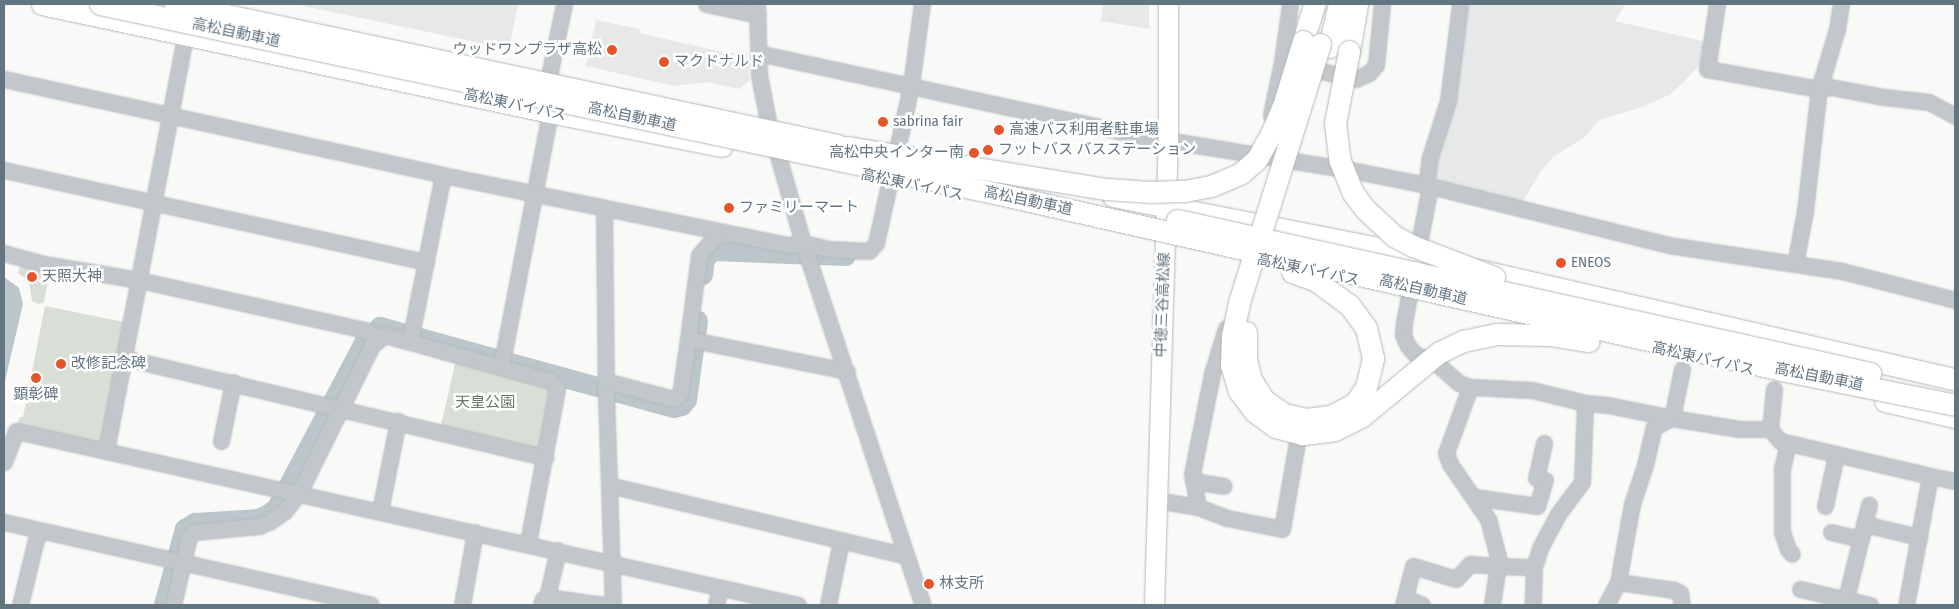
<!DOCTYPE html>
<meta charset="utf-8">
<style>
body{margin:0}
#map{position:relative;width:1959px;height:609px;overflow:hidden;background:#f9f9f7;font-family:"Fira Sans Condensed","Noto Sans JP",sans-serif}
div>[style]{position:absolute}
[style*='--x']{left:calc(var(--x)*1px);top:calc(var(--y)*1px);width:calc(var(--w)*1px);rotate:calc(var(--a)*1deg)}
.built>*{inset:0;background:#e7e8e8}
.green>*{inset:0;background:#d9ded6}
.water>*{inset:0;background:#bac6ca}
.river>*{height:20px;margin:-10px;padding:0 10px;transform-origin:10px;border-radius:10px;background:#bac6ca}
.roads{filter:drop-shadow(0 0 1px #b4b9bd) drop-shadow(0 0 1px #b4b9bd)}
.minor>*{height:15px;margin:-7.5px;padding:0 7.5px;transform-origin:7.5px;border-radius:7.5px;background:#c2c7cb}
.major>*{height:19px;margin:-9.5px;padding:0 9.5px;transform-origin:9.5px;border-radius:9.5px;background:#fff}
.highway>*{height:21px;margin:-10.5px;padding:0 10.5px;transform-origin:10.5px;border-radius:10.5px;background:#fff}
.bridges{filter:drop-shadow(0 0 1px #b3b8bc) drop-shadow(0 0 1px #b3b8bc)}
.highway-bridge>*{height:21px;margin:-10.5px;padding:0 10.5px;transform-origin:10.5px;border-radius:10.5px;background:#fff}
.dots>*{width:14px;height:14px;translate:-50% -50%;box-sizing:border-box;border:2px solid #fff;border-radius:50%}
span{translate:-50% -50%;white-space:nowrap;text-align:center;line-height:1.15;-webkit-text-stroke:5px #fff;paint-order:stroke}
.street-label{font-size:15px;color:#647582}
.poi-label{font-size:15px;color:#647582}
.right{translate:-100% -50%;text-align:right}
.left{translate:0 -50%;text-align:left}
.park-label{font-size:15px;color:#677a63}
.frame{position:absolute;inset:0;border:5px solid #647582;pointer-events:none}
</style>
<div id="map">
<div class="built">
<div style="clip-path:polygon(294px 4px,508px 4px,518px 6px,509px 49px)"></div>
<div style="clip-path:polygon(1103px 4px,1149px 4px,1149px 29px,1101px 21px)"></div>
<div style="clip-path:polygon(1464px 4px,1626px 4px,1615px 21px,1707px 42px,1702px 62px,1683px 83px,1669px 95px,1639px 108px,1599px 120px,1585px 137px,1553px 157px,1541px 171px,1520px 206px,1431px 182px)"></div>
<div style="clip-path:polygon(596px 20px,640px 29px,639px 33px,727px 53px,747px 52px,750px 80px,739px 89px,707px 82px,674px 86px,586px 66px)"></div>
</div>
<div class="green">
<div style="clip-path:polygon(23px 266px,42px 270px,48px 281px,44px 302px,39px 304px,32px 301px,29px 281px,18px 273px,20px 267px)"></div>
<div style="clip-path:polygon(45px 306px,124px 322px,103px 439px,97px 443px,17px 424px,20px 417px,23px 417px)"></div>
<div style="clip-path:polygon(456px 360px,549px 387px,551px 394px,541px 447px,538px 450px,441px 425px)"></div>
</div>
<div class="water">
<div style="clip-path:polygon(4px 277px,19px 288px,23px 304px,4px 385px)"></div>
</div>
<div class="river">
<div style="--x:703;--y:275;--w:16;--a:-83"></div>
<div style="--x:705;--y:259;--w:11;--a:-45"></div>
<div style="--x:713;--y:251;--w:133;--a:2.2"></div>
<div style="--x:164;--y:605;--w:79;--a:-74.6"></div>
<div style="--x:185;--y:529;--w:12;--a:-31"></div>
<div style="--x:195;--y:523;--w:63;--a:-3.6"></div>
<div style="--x:258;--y:519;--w:11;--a:-22"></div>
<div style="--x:268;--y:515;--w:11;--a:-38"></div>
<div style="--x:277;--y:508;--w:187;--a:-62.2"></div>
<div style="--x:364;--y:343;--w:23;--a:-45"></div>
<div style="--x:380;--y:327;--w:305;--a:15.4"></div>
<div style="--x:674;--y:408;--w:8;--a:-14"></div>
<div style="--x:682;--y:406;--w:8;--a:-50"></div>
<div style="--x:687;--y:400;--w:80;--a:-82.1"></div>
</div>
<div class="roads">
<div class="minor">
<div style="--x:706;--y:4;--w:53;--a:11.9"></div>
<div style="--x:757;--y:4;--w:71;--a:88.4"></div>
<div style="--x:759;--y:75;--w:47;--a:78.9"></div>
<div style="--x:768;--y:121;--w:127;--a:74"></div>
<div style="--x:803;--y:243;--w:381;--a:71.7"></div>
<div style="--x:1717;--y:4;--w:66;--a:98.7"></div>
<div style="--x:1707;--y:69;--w:114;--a:10.1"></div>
<div style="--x:1819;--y:89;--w:12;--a:-9"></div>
<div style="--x:1831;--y:87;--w:54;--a:10.7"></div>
<div style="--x:1884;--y:97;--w:45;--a:6.3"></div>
<div style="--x:1929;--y:102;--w:30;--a:28"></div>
<div style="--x:758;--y:53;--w:399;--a:12.2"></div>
<div style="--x:1148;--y:137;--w:211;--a:9.3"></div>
<div style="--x:1356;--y:171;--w:71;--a:11.3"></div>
<div style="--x:1426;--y:185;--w:249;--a:13.9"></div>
<div style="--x:1668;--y:245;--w:176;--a:8.5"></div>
<div style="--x:1842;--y:271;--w:117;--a:14.4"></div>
<div style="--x:1282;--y:62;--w:59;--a:-82.1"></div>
<div style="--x:549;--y:76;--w:74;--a:-78.2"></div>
<div style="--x:4;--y:79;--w:449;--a:12.3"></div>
<div style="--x:443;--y:175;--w:352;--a:11.5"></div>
<div style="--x:788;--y:245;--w:15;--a:-8"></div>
<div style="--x:803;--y:243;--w:27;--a:13"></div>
<div style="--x:829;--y:249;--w:40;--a:2.9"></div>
<div style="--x:869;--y:251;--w:11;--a:-49"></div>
<div style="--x:876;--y:243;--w:65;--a:-77.5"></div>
<div style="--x:1271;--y:115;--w:54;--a:-78.3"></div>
<div style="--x:1282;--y:62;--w:76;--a:12.9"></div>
<div style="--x:1356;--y:79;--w:14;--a:-25"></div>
<div style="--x:1369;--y:73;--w:11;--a:-49"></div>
<div style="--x:1376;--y:65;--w:61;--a:-84.4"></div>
<div style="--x:897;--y:150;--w:66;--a:-77.8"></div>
<div style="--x:911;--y:85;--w:82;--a:-82.3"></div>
<div style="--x:4;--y:170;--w:432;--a:12.3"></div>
<div style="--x:1426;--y:185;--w:28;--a:-82"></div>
<div style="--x:1430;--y:157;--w:59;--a:-72.2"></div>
<div style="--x:1448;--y:101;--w:98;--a:-82.9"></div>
<div style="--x:1430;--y:186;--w:138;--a:100.8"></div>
<div style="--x:1404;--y:322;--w:13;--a:94"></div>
<div style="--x:1403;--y:335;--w:12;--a:66"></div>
<div style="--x:1408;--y:346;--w:11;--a:49"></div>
<div style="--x:1415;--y:354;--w:24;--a:24"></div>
<div style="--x:1437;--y:364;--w:29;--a:41"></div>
<div style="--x:1459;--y:383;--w:12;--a:20"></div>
<div style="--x:1470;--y:387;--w:70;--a:110"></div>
<div style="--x:1446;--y:453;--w:12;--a:70"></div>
<div style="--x:1450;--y:464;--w:67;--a:55.4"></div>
<div style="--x:1488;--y:519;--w:38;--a:75"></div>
<div style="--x:1498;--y:556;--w:10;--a:90"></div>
<div style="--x:1498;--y:566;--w:36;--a:2"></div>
<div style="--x:1534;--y:567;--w:38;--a:92"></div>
<div style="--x:604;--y:208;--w:187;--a:89.4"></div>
<div style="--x:606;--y:395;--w:210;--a:88.1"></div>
<div style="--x:4;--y:253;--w:41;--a:15.4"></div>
<div style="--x:44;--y:264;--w:96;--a:9.6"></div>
<div style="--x:139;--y:280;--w:231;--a:12.5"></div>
<div style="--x:365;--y:330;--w:17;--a:33"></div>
<div style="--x:1795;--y:264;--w:54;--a:-79.3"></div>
<div style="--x:1805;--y:211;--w:123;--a:-83.5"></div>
<div style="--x:1819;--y:89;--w:63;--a:-73.3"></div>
<div style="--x:1837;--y:29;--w:25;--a:-81"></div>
<div style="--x:688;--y:339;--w:85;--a:-82.5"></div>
<div style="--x:699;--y:255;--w:30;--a:-49"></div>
<div style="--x:410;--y:341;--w:169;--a:-78.8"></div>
<div style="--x:125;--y:358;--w:432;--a:13.3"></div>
<div style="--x:501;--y:367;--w:260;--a:-79.1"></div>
<div style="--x:1682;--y:369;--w:50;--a:101.5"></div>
<div style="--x:1672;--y:418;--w:68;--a:9.3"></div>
<div style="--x:1739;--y:429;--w:31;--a:0"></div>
<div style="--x:606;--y:381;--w:70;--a:14.8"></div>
<div style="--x:674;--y:399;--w:8;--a:-40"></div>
<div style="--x:680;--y:394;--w:6;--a:-81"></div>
<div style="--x:681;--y:388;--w:49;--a:-81.9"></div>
<div style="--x:688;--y:339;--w:162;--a:11.4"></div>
<div style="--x:1470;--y:387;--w:62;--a:2.8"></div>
<div style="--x:1532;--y:390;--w:55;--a:13.8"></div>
<div style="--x:1585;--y:403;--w:23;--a:5"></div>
<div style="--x:1608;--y:405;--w:65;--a:11.5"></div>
<div style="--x:1774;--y:389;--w:40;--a:95.7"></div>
<div style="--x:1770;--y:429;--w:16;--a:50"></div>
<div style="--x:1780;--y:441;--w:154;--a:13.1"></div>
<div style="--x:1930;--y:476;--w:131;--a:100.5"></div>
<div style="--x:221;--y:441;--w:60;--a:-78.5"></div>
<div style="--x:1788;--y:443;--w:28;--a:103"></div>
<div style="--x:1782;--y:470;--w:62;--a:90"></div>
<div style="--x:1782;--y:532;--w:18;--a:71"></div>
<div style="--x:1788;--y:549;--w:6;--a:51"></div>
<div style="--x:106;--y:451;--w:434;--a:-79.2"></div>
<div style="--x:4;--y:462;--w:33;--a:-69"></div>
<div style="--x:16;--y:431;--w:801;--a:12.54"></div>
<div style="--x:1930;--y:476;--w:25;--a:11"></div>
<div style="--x:1193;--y:481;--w:31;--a:9"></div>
<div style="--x:609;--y:485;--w:306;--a:13.4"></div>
<div style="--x:1474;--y:497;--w:64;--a:8.1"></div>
<div style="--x:1537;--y:506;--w:27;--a:-73"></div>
<div style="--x:1545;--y:480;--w:9;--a:-167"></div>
<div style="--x:1536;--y:478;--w:36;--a:-77"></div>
<div style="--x:1156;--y:500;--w:43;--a:9.5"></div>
<div style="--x:1198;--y:507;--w:31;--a:21"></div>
<div style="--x:1227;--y:518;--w:56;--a:11.3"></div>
<div style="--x:1282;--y:529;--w:88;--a:-80.2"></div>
<div style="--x:1825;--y:506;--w:52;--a:-77.8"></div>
<div style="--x:1198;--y:507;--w:34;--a:-100"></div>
<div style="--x:1192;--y:474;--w:102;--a:-78.7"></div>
<div style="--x:1212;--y:374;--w:48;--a:-73.1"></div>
<div style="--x:380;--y:511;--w:92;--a:-78.7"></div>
<div style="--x:4;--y:522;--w:376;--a:12.7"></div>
<div style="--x:1864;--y:524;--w:57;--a:13.3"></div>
<div style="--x:1831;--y:532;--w:31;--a:13"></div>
<div style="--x:1534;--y:567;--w:20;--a:-72"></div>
<div style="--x:1540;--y:548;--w:38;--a:-62"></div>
<div style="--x:1558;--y:514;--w:40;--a:-53"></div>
<div style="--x:1582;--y:482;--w:79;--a:-87.8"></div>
<div style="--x:1618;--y:582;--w:79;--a:-79.8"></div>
<div style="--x:1632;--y:504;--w:41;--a:-71.6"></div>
<div style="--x:1645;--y:465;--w:39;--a:-77"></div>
<div style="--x:1654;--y:427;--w:20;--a:-27"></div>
<div style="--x:1800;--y:589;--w:72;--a:12.9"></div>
<div style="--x:547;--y:597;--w:48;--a:-76.8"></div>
<div style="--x:1405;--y:598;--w:18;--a:22"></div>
<div style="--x:1846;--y:599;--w:97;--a:-76.3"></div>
<div style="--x:20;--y:605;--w:76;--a:-76.3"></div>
<div style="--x:173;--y:605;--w:62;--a:-76.9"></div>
<div style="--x:187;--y:545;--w:9;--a:-77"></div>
<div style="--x:189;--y:536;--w:6;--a:-39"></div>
<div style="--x:194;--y:532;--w:65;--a:-5.3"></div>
<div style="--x:259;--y:526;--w:11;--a:-22"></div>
<div style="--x:269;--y:522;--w:19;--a:-35"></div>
<div style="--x:285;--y:511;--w:23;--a:-52"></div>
<div style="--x:299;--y:493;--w:165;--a:-63.7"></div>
<div style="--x:372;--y:345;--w:16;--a:-38"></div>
<div style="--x:385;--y:335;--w:172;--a:15.5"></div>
<div style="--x:551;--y:381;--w:10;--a:53"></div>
<div style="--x:557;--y:389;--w:157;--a:100.7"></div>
<div style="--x:462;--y:605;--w:74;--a:-79.9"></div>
<div style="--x:541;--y:605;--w:6;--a:-72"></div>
<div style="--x:543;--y:599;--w:4;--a:-27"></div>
<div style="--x:547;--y:597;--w:59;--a:7.9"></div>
<div style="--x:716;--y:605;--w:18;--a:-77"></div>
<div style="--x:828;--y:605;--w:65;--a:-78.5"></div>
<div style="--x:1403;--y:605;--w:40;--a:-75.6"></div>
<div style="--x:1413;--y:566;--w:45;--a:16.8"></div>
<div style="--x:1456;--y:579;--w:21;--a:-47"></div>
<div style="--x:1470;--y:564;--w:28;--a:4"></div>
<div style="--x:1498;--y:566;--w:39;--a:99"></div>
<div style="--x:1606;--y:605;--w:26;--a:-62"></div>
<div style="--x:1618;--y:582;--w:57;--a:8.1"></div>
<div style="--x:1674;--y:590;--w:7;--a:27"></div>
<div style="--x:1680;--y:593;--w:12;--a:81"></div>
</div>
<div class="major">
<div style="--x:1154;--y:605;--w:465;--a:-88.3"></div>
<div style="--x:1168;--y:140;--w:136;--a:-90"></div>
</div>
<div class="highway">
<div style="--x:42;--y:4;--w:519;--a:12"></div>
<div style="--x:550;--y:112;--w:175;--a:11.2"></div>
<div style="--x:1303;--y:41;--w:39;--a:-73"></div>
<div style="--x:1329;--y:47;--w:44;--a:-76.9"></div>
<div style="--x:1349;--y:51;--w:48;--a:-80.3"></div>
<div style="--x:1113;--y:196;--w:322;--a:11.1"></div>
<div style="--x:1478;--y:270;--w:489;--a:12.9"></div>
<div style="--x:1885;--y:401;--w:72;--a:12.9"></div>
</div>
</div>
<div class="bridges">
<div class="highway-bridge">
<div style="--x:100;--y:4;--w:919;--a:11.93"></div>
<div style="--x:999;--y:194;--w:803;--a:12.67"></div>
<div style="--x:1782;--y:370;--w:177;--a:11.4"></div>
<div style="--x:175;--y:4;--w:677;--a:12.02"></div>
<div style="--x:1320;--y:44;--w:271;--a:107.4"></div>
<div style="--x:1239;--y:303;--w:34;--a:102"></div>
<div style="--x:1232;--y:336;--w:29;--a:92"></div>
<div style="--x:1231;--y:365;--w:27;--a:73"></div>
<div style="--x:1239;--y:391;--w:26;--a:53"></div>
<div style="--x:1255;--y:412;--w:26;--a:36"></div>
<div style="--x:1276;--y:427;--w:28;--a:15"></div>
<div style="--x:1303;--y:434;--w:31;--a:-7"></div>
<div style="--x:1334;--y:430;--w:30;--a:-26"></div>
<div style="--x:1361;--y:417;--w:100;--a:-39.7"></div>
<div style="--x:1438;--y:353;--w:28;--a:-26"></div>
<div style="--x:1463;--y:341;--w:34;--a:-12"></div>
<div style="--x:1496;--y:334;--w:54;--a:1.1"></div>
<div style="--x:1550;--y:335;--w:39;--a:9"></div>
<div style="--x:1349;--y:51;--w:73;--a:101"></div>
<div style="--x:1335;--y:123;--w:38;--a:83"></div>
<div style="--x:1340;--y:161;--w:35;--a:68"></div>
<div style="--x:1353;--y:193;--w:20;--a:53"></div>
<div style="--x:1365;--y:209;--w:40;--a:43"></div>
<div style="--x:1394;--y:236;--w:21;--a:28"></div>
<div style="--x:1413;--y:246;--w:87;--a:20.9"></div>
<div style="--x:847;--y:147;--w:263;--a:9.2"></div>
<div style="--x:1107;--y:189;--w:43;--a:4"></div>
<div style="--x:1150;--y:192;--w:35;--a:-2"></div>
<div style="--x:1185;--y:191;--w:26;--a:-11"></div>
<div style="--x:1211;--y:186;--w:33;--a:-23"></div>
<div style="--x:1241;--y:173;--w:21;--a:-41"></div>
<div style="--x:1257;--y:159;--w:29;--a:-61"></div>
<div style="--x:1271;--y:134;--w:30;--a:-67"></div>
<div style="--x:1283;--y:106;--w:68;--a:-72.9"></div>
<div style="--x:1177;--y:220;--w:710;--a:12.45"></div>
<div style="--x:1246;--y:332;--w:27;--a:90"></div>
<div style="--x:1246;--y:359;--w:22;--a:77"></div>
<div style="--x:1251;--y:380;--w:24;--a:57"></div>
<div style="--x:1264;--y:400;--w:24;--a:35"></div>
<div style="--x:1284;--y:414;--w:23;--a:13"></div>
<div style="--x:1306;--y:419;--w:25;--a:-7"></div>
<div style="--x:1331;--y:416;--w:27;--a:-28"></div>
<div style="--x:1355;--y:403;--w:19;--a:-55"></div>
<div style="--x:1366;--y:387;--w:30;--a:-76"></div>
<div style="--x:1373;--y:358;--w:31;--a:-103"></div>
<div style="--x:1366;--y:328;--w:29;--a:-126"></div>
<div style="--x:1349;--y:305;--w:42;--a:-143.7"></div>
<div style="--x:1315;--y:280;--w:24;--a:-161"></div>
</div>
</div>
<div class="dots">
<div style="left:612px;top:50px;background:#e6552a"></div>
<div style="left:664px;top:62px;background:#e6552a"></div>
<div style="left:883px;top:122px;background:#e6552a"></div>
<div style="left:999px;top:130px;background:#e6552a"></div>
<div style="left:988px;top:150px;background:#e6552a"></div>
<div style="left:974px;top:153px;background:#e6552a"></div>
<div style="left:729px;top:208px;background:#e6552a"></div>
<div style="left:1561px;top:263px;background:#e6552a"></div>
<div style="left:32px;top:277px;background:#e6552a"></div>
<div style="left:61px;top:364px;background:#e6552a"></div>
<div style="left:36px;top:378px;background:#e6552a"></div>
<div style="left:929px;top:584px;background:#e6552a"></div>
</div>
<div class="street-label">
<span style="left:236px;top:33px;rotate:12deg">高松自動車道</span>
<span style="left:515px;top:105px;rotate:12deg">高松東バイパス</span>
<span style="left:632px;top:117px;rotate:12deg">高松自動車道</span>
<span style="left:912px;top:185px;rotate:12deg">高松東バイパス</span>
<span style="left:1028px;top:201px;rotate:12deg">高松自動車道</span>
<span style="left:1308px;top:270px;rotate:12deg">高松東バイパス</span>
<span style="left:1423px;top:290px;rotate:13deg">高松自動車道</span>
<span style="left:1163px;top:305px;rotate:-88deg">中徳三谷高松線</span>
<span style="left:1703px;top:359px;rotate:13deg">高松東バイパス</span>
<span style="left:1819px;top:377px;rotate:11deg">高松自動車道</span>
</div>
<div class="poi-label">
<span class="right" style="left:602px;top:50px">ウッドワンプラザ高松</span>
<span class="left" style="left:674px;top:62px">マクドナルド</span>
<span class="left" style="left:893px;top:122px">sabrina fair</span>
<span class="left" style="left:1009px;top:130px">高速バス利用者駐車場</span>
<span class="left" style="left:998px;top:150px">フットバス バスステーション</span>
<span class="right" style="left:964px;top:153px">高松中央インター南</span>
<span class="left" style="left:739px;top:208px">ファミリーマート</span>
<span class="left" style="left:1571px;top:263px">ENEOS</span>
<span class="left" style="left:42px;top:277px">天照大神</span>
<span class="left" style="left:71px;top:364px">改修記念碑</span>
<span style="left:36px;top:395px">顕彰碑</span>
<span class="left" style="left:939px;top:584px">林支所</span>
</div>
<div class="park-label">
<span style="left:485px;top:403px">天皇公園</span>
</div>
<div class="frame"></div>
</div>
